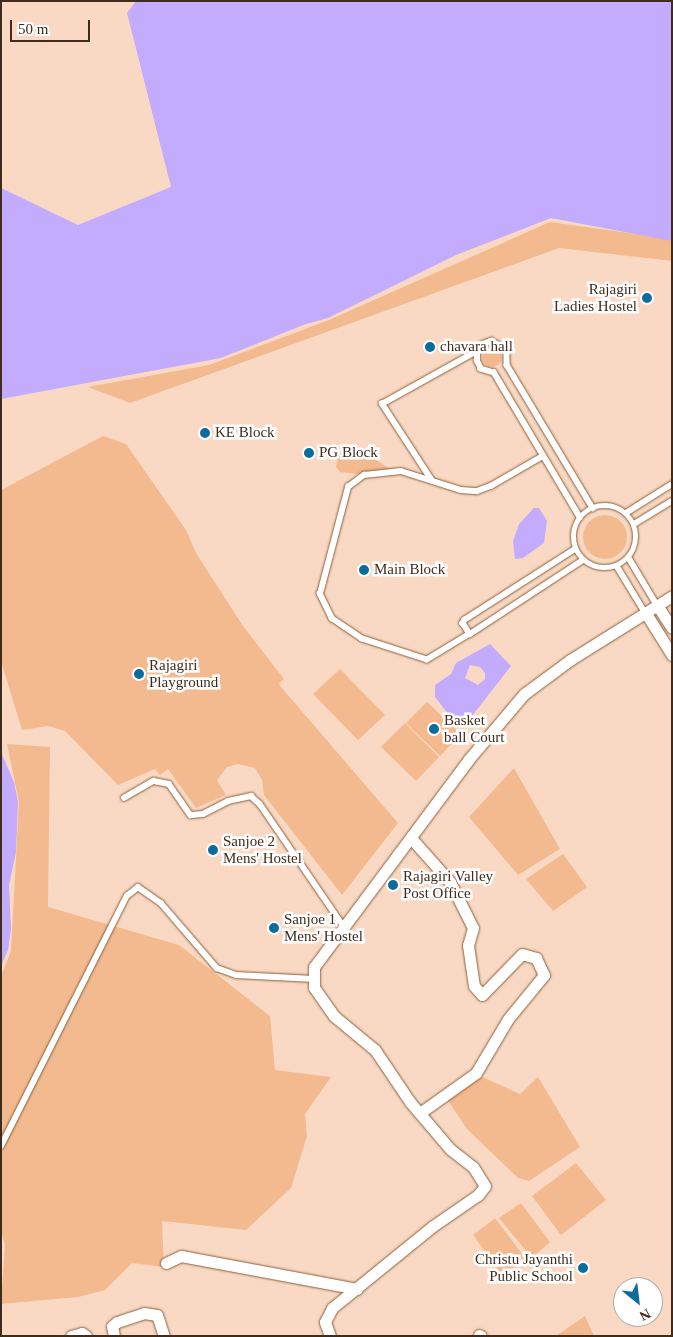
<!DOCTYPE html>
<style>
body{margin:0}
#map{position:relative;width:673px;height:1337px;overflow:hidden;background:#f9d9c3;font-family:Georgia,serif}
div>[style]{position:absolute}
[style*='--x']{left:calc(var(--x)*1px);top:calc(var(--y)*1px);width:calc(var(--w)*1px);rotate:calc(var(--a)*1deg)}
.green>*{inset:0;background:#f3ba90}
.round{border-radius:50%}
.water>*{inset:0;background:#c3abfd}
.roads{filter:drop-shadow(0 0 1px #8d5f3c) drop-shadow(0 0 1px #8d5f3c)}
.service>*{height:5.5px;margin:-2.75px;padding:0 2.75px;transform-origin:2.75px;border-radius:2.75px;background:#fff}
.service>.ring{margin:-2.75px;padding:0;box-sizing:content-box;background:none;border:5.5px solid #fff;border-radius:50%}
.minor>*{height:11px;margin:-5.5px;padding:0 5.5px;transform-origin:5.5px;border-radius:5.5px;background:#fff}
.dots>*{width:14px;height:14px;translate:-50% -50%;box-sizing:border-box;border:2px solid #fff;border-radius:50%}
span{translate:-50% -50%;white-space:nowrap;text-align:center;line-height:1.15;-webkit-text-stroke:5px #fff;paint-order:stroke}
.poi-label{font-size:15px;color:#402c1d}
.right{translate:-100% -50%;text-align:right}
.left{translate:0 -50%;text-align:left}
.frame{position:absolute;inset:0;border:2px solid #402c1d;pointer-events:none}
.north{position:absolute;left:613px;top:1277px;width:50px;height:50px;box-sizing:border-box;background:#fff;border:1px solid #b3aba5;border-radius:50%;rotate:151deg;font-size:14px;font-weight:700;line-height:20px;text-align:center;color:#402c1d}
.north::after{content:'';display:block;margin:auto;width:18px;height:22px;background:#0a6d9b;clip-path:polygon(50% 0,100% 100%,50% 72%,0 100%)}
.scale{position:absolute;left:10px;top:20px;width:80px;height:22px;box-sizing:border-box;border:2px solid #402c1d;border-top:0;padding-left:6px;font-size:15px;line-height:18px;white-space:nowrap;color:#402c1d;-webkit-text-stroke:4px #fff;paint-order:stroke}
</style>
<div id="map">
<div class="green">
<div style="clip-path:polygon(550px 222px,672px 239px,672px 261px,559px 248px,130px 403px,88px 387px,209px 365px,329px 320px)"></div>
<div class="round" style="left:482px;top:347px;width:20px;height:20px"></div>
<div style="clip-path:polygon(103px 436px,126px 444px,186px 530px,196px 553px,243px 626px,284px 679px,279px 683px,281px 687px,398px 823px,342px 895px,264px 795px,262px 780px,255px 768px,238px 764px,227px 767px,217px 780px,226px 795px,196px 808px,168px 769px,160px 775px,155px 769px,118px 785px,65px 731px,49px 726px,22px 730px,1px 661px,1px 490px)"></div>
<div style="clip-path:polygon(351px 446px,369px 455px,391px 470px,356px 474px,340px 472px,336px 467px,338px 455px)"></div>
<div class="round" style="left:583px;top:515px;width:44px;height:44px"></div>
<div style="clip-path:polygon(340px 669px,385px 715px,358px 740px,313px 694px)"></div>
<div style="clip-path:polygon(427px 702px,461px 734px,440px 756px,406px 723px)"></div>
<div style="clip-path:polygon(405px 723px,439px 757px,416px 781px,381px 747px)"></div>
<div style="clip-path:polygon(7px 744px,50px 747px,48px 907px,179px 945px,270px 1016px,275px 1070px,331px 1077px,305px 1114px,307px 1136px,291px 1188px,246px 1230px,162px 1221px,164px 1267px,132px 1263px,105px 1290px,78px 1297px,1px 1304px,5px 1245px,1px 1231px,1px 976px,11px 951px,19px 802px)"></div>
<div style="clip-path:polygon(514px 768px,560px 849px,518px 875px,469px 817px)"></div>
<div style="clip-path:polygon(563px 854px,587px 887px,553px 911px,526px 879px)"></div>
<div style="clip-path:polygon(480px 1076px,520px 1094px,538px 1077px,580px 1147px,529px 1181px,518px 1178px,467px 1129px,447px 1099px)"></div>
<div style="clip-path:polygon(576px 1163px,606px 1200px,561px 1235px,532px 1196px)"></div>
<div style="clip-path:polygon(521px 1203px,550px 1242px,532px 1258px,499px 1218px)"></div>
<div style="clip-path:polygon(495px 1218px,526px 1259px,502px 1275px,473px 1235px)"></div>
<div style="clip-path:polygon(585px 1316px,594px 1336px,556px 1336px)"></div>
</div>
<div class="water">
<div style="clip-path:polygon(136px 1px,672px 1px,672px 241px,551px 218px,456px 255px,328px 318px,306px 324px,221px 358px,1px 399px,1px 188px,78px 225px,171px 187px,127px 13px)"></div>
<div style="clip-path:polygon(534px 508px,539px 508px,547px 521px,544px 543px,523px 558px,515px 559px,513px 541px,519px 524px)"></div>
<div style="clip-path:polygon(evenodd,490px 644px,511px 666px,468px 721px,461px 722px,450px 716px,435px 697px,435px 685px,451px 674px,456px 663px,490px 644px,470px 665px,480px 667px,485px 673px,485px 679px,478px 685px,465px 678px,470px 665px)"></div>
<div style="clip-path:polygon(1px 752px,14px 782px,18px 802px,16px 852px,9px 885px,11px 929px,8px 950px,1px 966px)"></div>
</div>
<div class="roads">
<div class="service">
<div style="--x:432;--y:481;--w:92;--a:-123"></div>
<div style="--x:382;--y:404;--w:109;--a:-29.2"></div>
<div class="ring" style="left:574px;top:506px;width:56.5px;height:56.5px"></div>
<div style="--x:626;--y:513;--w:54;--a:-32.2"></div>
<div style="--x:580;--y:518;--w:169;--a:-120.7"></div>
<div style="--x:494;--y:373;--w:14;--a:-163"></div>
<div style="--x:481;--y:369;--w:9;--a:-117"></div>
<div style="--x:477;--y:361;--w:10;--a:-90"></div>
<div style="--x:477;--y:351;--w:9;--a:-49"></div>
<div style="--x:483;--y:344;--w:9;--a:-21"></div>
<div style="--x:491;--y:341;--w:18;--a:27"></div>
<div style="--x:507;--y:349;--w:16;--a:90"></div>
<div style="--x:507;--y:365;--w:167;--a:59"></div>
<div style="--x:634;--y:524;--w:44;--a:-31.2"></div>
<div style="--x:576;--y:549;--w:132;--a:147.4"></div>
<div style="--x:465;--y:620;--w:4;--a:124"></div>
<div style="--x:463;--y:623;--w:13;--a:58"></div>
<div style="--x:470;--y:634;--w:135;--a:-33.2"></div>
<div style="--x:629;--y:558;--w:55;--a:59.2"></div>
<div style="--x:617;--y:566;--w:54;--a:58.7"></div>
<div style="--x:470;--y:634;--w:50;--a:148.8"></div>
<div style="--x:427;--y:660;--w:68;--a:-162.1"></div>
<div style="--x:362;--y:639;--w:36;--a:-146"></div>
<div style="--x:332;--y:619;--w:28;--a:-116"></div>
<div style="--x:320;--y:594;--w:111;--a:-75.3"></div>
<div style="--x:348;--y:487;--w:20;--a:-37"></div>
<div style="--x:364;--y:475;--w:37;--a:-6"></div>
<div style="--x:401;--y:471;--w:63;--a:17.6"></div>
<div style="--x:461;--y:490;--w:16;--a:4"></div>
<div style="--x:477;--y:491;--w:15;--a:-20"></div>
<div style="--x:491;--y:486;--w:60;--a:-30"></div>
<div style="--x:124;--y:798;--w:34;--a:-30"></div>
<div style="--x:154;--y:781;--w:15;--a:11"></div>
<div style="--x:169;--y:784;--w:38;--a:55"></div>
<div style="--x:191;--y:815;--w:12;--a:-5"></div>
<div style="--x:203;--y:814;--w:28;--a:-27"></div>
<div style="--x:228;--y:801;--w:24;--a:-12"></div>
<div style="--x:251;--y:796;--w:12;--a:42"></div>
<div style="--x:260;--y:804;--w:147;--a:55.6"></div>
<div style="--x:1;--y:1146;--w:280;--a:-63.3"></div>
<div style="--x:127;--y:896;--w:14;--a:-39"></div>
<div style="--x:138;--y:887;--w:28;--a:35"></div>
<div style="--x:161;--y:903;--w:86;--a:49.3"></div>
<div style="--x:217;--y:968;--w:20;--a:20"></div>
<div style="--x:236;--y:975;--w:78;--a:2.9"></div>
</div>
<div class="minor">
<div style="--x:657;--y:605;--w:27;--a:57"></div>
<div style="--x:645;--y:612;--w:51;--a:57.9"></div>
<div style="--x:411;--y:838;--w:59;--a:48.4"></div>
<div style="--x:450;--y:882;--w:51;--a:63.4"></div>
<div style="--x:473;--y:928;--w:18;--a:106"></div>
<div style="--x:468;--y:945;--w:41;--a:81.7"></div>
<div style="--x:474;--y:986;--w:12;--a:48"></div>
<div style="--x:482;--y:995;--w:57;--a:-45.7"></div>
<div style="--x:522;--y:954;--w:15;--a:16"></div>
<div style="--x:536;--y:958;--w:19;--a:65"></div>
<div style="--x:544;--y:975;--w:57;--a:129.3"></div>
<div style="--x:508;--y:1019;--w:63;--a:120.7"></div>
<div style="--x:476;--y:1073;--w:69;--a:144.5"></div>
<div style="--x:166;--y:1263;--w:17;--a:-25"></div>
<div style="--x:181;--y:1256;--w:179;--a:10.6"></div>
<div style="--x:479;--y:1335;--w:2;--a:27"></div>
<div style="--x:71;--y:1336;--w:11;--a:-15"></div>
<div style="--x:82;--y:1333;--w:5;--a:37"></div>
<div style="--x:114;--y:1336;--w:10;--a:-101"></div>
<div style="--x:112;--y:1326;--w:6;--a:-39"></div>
<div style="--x:117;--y:1322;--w:28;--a:-18"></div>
<div style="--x:144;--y:1313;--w:13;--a:9"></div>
<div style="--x:157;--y:1315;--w:22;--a:72"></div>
<div style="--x:330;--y:1336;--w:15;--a:-110"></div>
<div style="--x:325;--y:1322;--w:16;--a:-63"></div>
<div style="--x:332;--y:1308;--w:130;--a:-39.1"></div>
<div style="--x:433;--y:1226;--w:55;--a:-34.6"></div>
<div style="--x:478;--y:1195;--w:11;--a:-52"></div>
<div style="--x:485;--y:1186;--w:22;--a:-122"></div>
<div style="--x:473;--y:1167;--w:29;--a:-142"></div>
<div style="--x:450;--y:1149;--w:62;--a:-130.4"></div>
<div style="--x:410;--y:1102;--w:63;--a:-123.9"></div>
<div style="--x:375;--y:1050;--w:53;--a:-140.3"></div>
<div style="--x:334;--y:1016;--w:35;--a:-125"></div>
<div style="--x:314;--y:987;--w:20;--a:-90"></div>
<div style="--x:314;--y:967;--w:259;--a:-53.3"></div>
<div style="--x:469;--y:759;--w:85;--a:-49.8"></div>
<div style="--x:524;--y:694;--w:57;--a:-36.5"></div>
<div style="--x:570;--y:660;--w:120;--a:-32.1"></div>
</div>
</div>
<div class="dots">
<div style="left:647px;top:298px;background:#0a6d9b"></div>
<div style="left:430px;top:347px;background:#0a6d9b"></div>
<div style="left:205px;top:433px;background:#0a6d9b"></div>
<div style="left:309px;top:453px;background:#0a6d9b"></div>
<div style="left:364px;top:570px;background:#0a6d9b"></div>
<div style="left:139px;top:674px;background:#0a6d9b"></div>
<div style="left:434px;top:729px;background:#0a6d9b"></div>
<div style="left:213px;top:850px;background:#0a6d9b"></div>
<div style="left:393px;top:885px;background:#0a6d9b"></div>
<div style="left:274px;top:928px;background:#0a6d9b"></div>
<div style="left:583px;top:1268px;background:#0a6d9b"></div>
</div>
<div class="poi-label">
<span class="right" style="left:637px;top:298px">Rajagiri<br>Ladies Hostel</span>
<span class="left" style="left:440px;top:347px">chavara hall</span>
<span class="left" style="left:215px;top:433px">KE Block</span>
<span class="left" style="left:319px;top:453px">PG Block</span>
<span class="left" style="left:374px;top:570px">Main Block</span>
<span class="left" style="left:149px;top:674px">Rajagiri<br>Playground</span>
<span class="left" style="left:444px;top:729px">Basket<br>ball Court</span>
<span class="left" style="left:223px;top:850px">Sanjoe 2<br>Mens' Hostel</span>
<span class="left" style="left:403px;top:885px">Rajagiri Valley<br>Post Office</span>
<span class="left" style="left:284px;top:928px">Sanjoe 1<br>Mens' Hostel</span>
<span class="right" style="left:573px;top:1268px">Christu Jayanthi<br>Public School</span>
</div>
<div class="frame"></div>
<div class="north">N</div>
<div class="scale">50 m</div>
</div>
